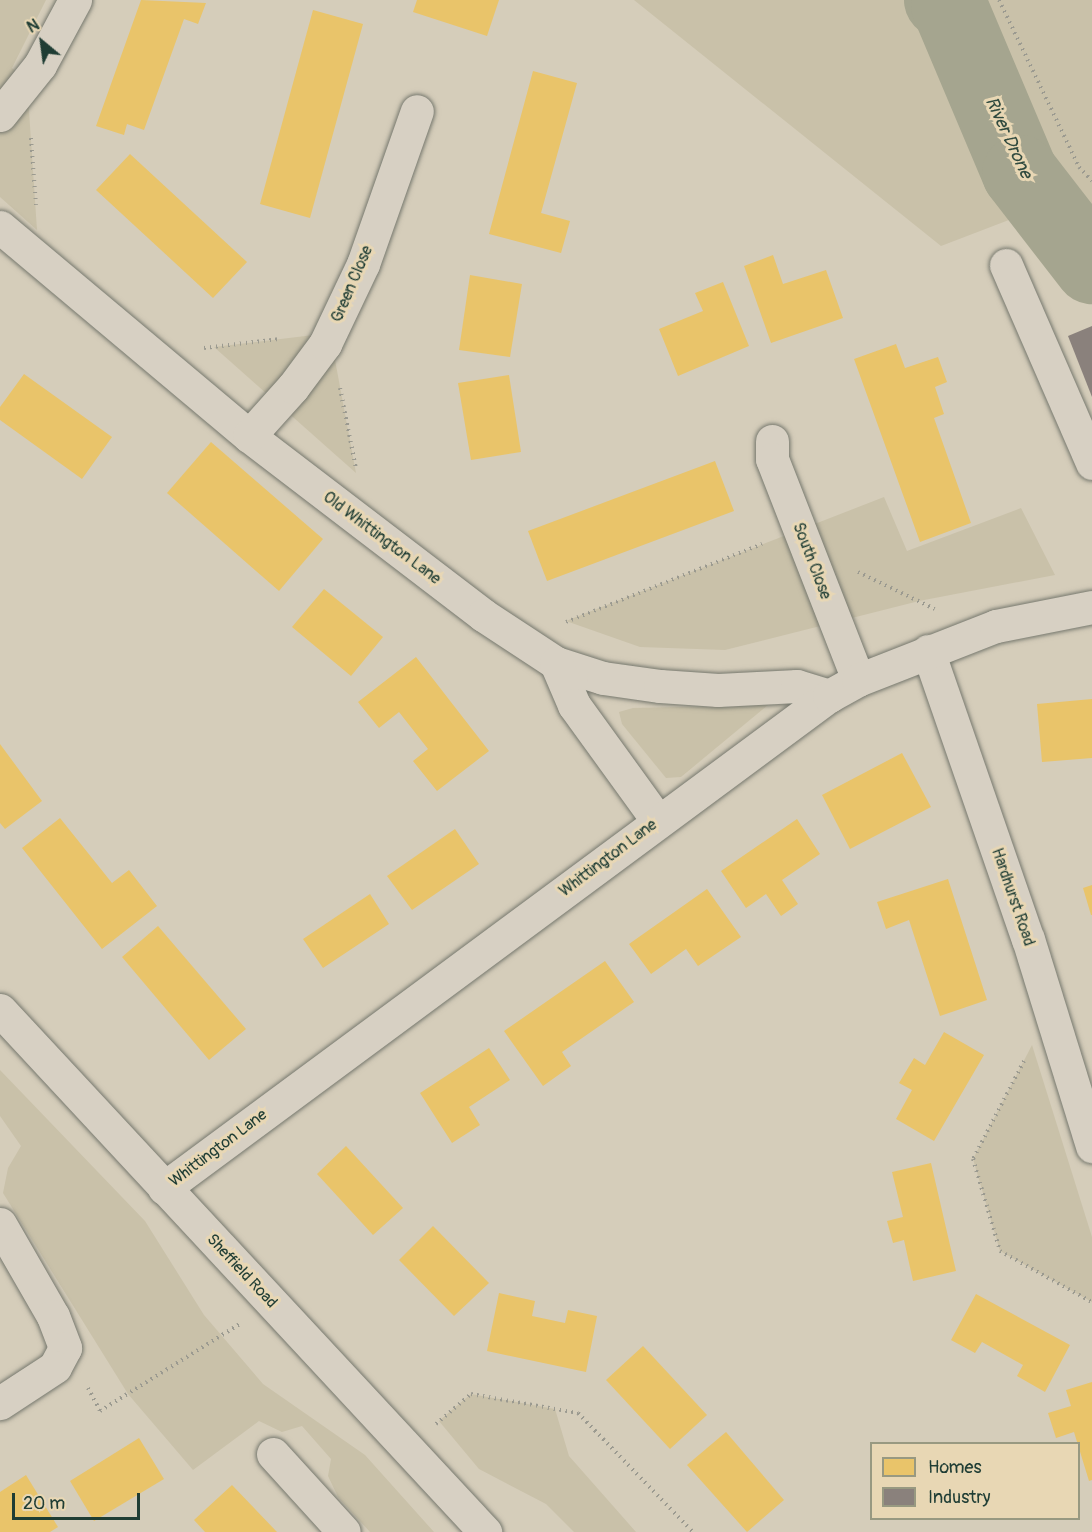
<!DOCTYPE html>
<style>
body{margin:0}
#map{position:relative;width:1092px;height:1532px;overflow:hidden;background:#d5cdba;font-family:Pangolin,sans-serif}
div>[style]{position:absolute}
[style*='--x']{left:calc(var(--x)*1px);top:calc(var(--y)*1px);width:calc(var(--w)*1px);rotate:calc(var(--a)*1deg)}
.green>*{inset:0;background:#c9c1a9}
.homes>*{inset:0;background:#e9c46a}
.industry>*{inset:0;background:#8a817c}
.river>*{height:76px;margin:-38px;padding:0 38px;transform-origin:38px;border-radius:38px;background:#a5a58f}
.path>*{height:4px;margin-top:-2px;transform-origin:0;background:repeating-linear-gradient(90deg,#9b9a90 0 1.5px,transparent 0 6px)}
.roads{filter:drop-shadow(0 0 2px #76786e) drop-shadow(0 0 2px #76786e)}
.minor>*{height:33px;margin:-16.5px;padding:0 16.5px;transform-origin:16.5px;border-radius:16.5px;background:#d7d0c3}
.major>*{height:33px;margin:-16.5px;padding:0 16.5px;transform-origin:16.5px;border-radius:16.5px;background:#d7d0c3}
span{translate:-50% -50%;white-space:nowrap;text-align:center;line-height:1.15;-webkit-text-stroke:6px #e8d7b4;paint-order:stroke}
.street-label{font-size:16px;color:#1f3d34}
.water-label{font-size:18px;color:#304a3f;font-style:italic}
.legend{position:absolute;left:870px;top:1442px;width:210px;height:78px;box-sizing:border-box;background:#e8d7b4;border:2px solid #989981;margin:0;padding:8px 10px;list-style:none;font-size:18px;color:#1f3d34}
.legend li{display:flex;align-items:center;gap:12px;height:30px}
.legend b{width:30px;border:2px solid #989981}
.north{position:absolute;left:12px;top:12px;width:60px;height:60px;-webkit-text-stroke:4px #e8d7b4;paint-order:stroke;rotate:331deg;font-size:16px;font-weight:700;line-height:24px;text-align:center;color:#1f3d34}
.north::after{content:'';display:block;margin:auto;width:21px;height:27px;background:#1f3d34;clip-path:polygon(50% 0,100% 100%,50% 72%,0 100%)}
.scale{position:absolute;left:12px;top:1493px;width:128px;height:27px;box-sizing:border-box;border:3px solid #1f3d34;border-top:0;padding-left:8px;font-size:18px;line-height:21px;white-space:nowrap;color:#1f3d34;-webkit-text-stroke:4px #e8d7b4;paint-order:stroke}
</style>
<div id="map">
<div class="green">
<div style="clip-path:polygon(0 0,46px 0,12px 68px,27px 81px,37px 230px,0 197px)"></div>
<div style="clip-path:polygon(634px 0,1092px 0,1092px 251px,1069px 197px,941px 246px)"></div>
<div style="clip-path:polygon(330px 333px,356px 473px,214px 347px)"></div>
<div style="clip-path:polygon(884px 497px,907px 551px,1021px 508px,1055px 575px,919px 601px,725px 650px,640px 647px,566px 621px)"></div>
<div style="clip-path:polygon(768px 705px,681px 777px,666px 778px,622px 724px,619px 712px,633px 708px)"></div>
<div style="clip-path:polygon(1032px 1045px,1092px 1237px,1092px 1302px,1000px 1251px,973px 1159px)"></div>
<div style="clip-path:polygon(0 1070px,145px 1221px,204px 1315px,263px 1384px,365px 1455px,434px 1532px,370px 1532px,338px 1497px,328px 1476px,331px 1459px,302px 1426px,282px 1432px,259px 1421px,193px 1470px,128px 1394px,3px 1193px,8px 1168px,21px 1146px,0 1116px)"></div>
<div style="clip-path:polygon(471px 1394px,555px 1409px,569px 1456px,636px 1532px,574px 1532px,546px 1504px,479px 1469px,439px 1421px)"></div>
</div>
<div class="homes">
<div style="clip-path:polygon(141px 0,206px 3px,198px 24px,184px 19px,144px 130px,127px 124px,124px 135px,96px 126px)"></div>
<div style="clip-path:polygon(417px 0,499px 0,487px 36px,413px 12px)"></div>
<div style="clip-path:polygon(313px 10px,363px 24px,310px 218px,260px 204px)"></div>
<div style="clip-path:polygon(533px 71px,577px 83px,541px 213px,570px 221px,561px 253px,489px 234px)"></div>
<div style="clip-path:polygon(130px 154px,247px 262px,213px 298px,96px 190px)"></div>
<div style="clip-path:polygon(773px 255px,783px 284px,826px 270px,843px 318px,771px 343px,744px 266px)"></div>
<div style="clip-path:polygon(470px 275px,522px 284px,510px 357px,459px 350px)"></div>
<div style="clip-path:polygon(723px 282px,749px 346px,678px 376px,659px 329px,703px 311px,695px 293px)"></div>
<div style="clip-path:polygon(896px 344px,905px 368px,938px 357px,947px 382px,935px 387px,944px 414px,934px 418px,971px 523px,920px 542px,854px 359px)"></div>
<div style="clip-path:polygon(24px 374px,112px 437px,82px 479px,0 420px,0 407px)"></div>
<div style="clip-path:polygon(509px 375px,521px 452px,471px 460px,458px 383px)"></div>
<div style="clip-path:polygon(211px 442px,323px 539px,279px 591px,167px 493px)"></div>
<div style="clip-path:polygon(715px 461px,734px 511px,547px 581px,528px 531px)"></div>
<div style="clip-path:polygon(324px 589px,383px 637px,351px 676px,292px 627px)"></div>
<div style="clip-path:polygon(416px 657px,489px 751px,437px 791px,413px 761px,428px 749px,399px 712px,379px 728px,358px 702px)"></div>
<div style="clip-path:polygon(1092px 699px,1092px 758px,1042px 762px,1037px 704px)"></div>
<div style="clip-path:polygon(0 744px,42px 801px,5px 829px,0 823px)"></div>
<div style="clip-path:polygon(902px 753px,931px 807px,850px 849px,822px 795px)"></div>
<div style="clip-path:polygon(60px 818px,112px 883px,129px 870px,157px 906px,102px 949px,22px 848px)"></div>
<div style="clip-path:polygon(797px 819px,820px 854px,782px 880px,798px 904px,781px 916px,766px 894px,746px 908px,721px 871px)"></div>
<div style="clip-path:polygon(455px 829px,479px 864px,412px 910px,387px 876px)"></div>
<div style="clip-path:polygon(948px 879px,987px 1000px,940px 1016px,909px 920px,886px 929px,877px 902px)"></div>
<div style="clip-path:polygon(1092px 885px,1092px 915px,1091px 915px,1083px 888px)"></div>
<div style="clip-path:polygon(707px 889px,741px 937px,698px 966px,686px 949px,651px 974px,629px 944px)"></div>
<div style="clip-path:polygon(370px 894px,389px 924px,323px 968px,303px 939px)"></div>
<div style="clip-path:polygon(158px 926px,246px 1029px,209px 1060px,122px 957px)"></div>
<div style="clip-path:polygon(605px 961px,634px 1002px,562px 1052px,571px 1066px,543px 1086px,504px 1031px)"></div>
<div style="clip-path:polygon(944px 1032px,984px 1055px,934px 1141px,896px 1119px,912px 1090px,899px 1083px,914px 1058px,925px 1065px)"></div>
<div style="clip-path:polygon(489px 1048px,510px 1080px,469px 1107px,480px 1125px,452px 1143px,420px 1093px)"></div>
<div style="clip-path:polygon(346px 1146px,403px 1208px,373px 1235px,317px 1174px)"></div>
<div style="clip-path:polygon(931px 1163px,956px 1271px,913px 1281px,904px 1240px,893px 1243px,887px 1221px,903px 1217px,892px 1172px)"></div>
<div style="clip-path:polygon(433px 1226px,489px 1283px,454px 1316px,399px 1260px)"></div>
<div style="clip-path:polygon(499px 1293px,535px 1301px,532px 1316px,565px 1323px,568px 1310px,597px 1316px,586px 1372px,487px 1351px)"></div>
<div style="clip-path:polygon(976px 1294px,1070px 1345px,1045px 1392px,1017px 1376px,1023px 1365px,982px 1342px,975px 1353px,951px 1340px)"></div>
<div style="clip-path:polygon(643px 1346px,707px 1415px,670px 1449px,606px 1380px)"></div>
<div style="clip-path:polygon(1092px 1382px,1092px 1480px,1089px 1481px,1074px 1432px,1056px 1438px,1048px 1413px,1071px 1406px,1066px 1390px)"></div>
<div style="clip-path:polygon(726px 1432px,784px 1500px,747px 1532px,687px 1465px)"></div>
<div style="clip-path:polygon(139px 1438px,164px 1479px,94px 1521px,70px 1481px)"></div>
<div style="clip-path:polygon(26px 1475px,58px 1527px,50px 1532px,0 1532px,0 1492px)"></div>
<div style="clip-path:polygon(232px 1485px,277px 1532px,205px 1532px,194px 1520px)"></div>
</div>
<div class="industry">
<div style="clip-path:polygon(1092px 326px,1092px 397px,1068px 336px)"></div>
</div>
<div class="river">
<div style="--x:942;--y:0;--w:9;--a:36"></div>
<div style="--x:949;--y:5;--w:182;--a:67.1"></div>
<div style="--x:1020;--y:173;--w:118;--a:52.3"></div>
</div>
<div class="path">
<div style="--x:999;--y:0;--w:185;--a:64.4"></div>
<div style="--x:1079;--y:167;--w:19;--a:47"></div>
<div style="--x:31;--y:138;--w:67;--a:85.7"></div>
<div style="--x:204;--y:348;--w:77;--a:-6.8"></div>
<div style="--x:340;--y:388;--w:83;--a:78.8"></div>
<div style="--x:858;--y:572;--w:85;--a:25.7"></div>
<div style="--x:566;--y:622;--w:211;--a:-21.7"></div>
<div style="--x:1024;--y:1061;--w:110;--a:117.5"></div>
<div style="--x:973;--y:1159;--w:96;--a:73.6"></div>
<div style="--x:1000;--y:1251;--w:105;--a:29"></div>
<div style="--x:88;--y:1388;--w:26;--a:62"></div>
<div style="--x:100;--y:1411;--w:165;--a:-31.9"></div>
<div style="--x:436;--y:1424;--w:46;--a:-40.6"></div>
<div style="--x:471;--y:1394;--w:109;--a:10.1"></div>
<div style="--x:578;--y:1413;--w:165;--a:46"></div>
</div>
<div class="roads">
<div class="minor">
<div style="--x:0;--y:115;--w:64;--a:-51.3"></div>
<div style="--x:40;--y:65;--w:74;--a:-61.7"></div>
<div style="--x:0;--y:227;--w:325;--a:40"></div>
<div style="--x:249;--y:436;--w:295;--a:37.4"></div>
<div style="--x:483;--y:615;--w:87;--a:33.3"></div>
<div style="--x:556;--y:663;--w:49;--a:17.7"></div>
<div style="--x:603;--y:678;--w:58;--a:8"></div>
<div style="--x:660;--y:686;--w:58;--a:3.9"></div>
<div style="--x:718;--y:690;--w:79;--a:-2.9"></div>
<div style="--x:797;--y:686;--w:34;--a:17"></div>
<div style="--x:1006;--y:265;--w:216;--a:66.5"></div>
<div style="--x:249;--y:436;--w:66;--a:-48.1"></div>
<div style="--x:293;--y:387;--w:54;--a:-53.3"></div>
<div style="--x:325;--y:344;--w:89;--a:-64.6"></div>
<div style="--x:363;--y:264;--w:162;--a:-70.6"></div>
<div style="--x:772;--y:441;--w:18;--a:90"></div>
<div style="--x:772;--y:459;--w:237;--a:68.7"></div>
<div style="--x:928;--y:651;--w:305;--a:70.9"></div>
<div style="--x:1028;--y:939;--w:217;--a:72.8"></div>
<div style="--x:556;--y:663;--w:46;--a:66.8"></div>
<div style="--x:574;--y:705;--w:143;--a:54.1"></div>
<div style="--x:164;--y:1188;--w:827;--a:-36.5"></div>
<div style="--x:829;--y:696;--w:33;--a:-29"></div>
<div style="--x:858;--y:680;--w:148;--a:-21.4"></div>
<div style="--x:996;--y:626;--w:98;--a:-11.2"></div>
<div style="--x:0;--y:1224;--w:106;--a:60.1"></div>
<div style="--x:53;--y:1316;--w:34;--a:69"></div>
<div style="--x:65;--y:1348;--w:21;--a:118"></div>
<div style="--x:55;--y:1367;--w:66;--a:146.8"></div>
<div style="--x:273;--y:1454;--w:105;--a:47.7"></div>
</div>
<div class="major">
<div style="--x:0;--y:1010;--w:713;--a:47.1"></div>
</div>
</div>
<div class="street-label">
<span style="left:352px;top:284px;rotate:-67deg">Green Close</span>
<span style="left:382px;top:538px;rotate:37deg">Old Whittington Lane</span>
<span style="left:812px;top:561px;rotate:69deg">South Close</span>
<span style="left:608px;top:858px;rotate:-37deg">Whittington Lane</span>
<span style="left:1013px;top:897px;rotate:71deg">Hardhurst Road</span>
<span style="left:218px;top:1148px;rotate:-37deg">Whittington Lane</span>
<span style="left:242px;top:1271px;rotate:47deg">Sheffield Road</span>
</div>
<div class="water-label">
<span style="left:1008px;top:138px;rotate:65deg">River Drone</span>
</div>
<ul class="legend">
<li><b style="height:16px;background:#e9c46a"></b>Homes</li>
<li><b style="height:16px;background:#8a817c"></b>Industry</li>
</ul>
<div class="north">N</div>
<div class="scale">20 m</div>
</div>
